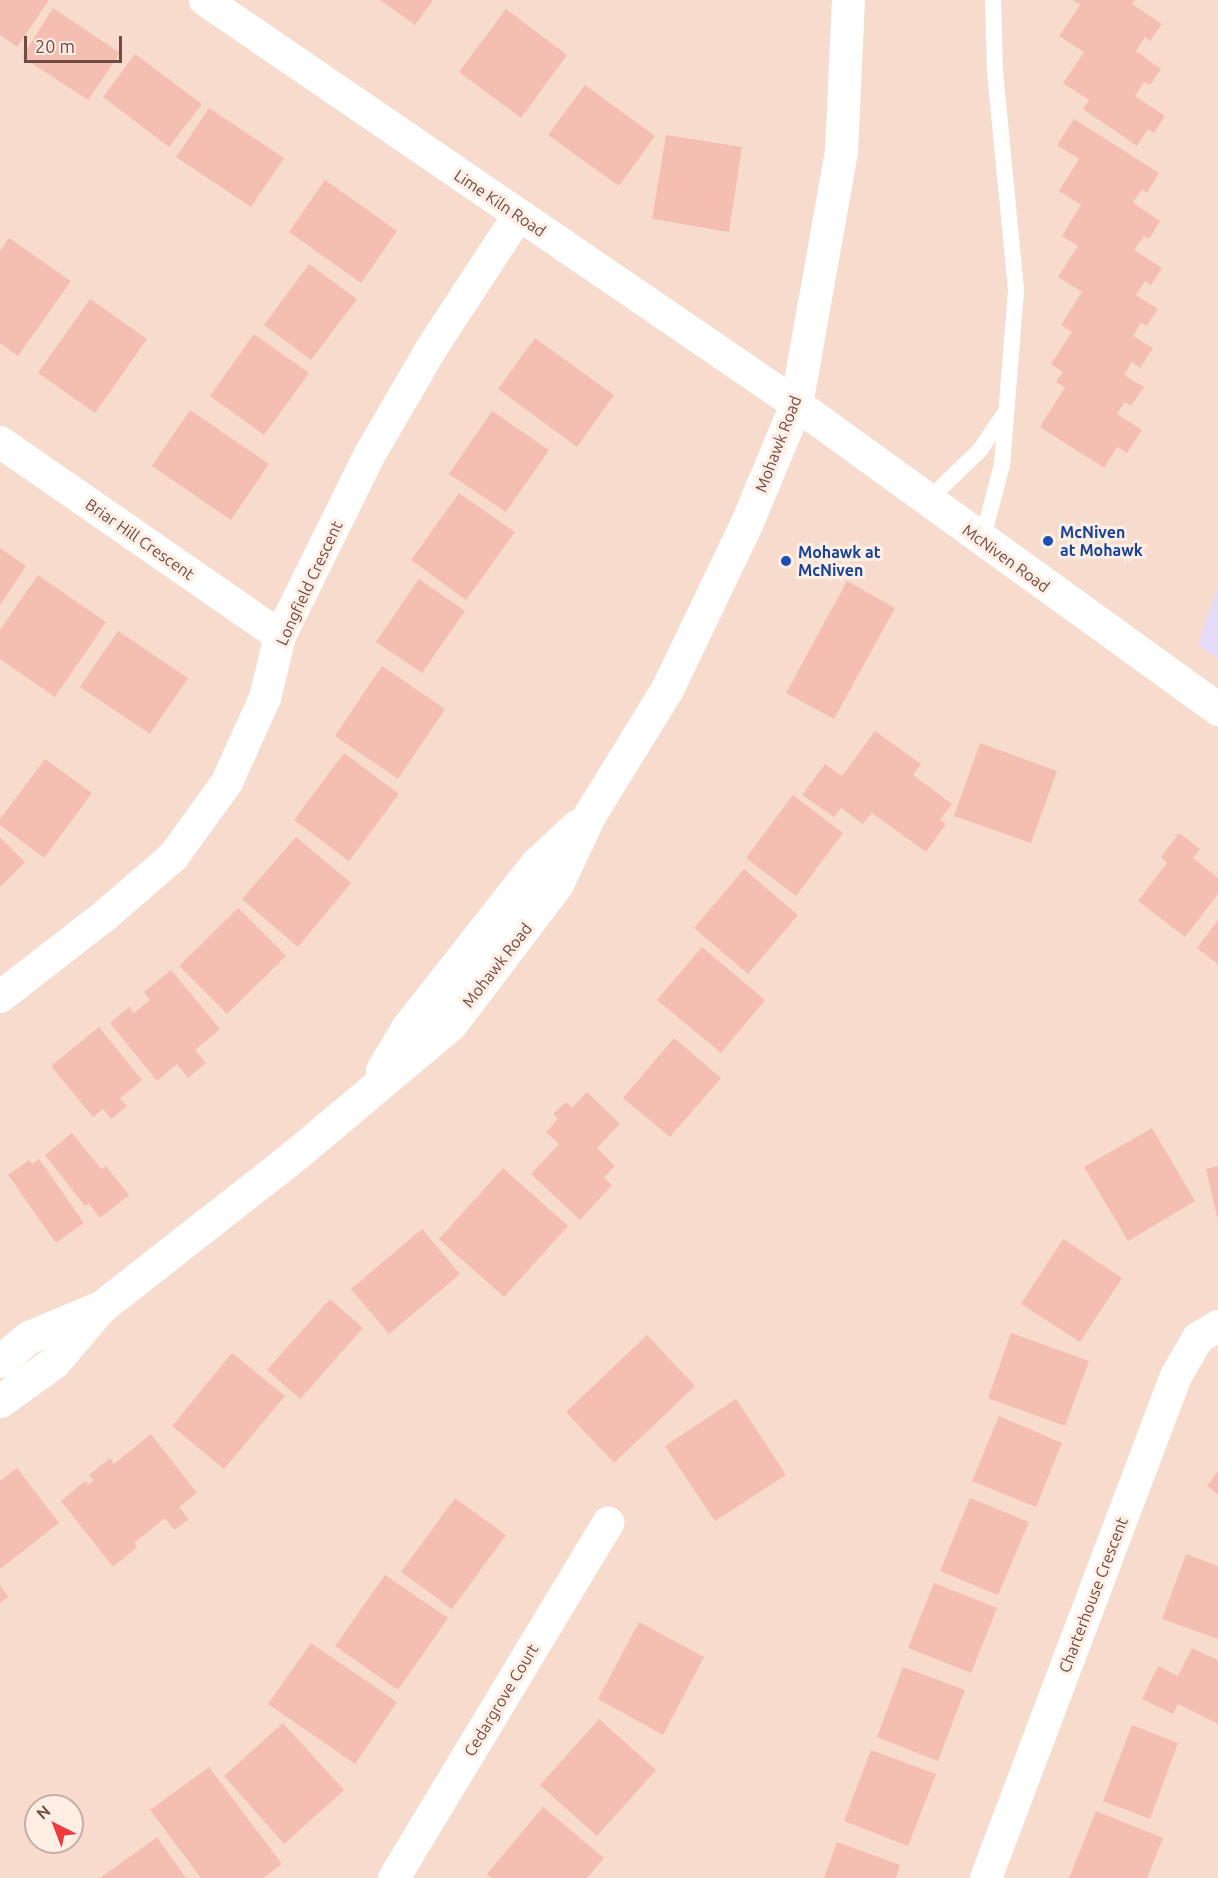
<!DOCTYPE html>
<style>
body{margin:0}
#map{position:relative;width:1218px;height:1878px;overflow:hidden;background:#fde9dd;font-family:Ubuntu,sans-serif}
div>[style]{position:absolute}
[style*='--x']{left:calc(var(--x)*1px);top:calc(var(--y)*1px);width:calc(var(--w)*1px);rotate:calc(var(--a)*1deg)}
.residential>*{inset:0;background:#f7dcce}
.education>*{inset:0;background:#e6daf9}
.building>*{inset:0;background:#f4beb3}
.lane>*{height:16px;margin:-8px;padding:0 8px;transform-origin:8px;border-radius:8px;background:#fff}
.street>*{height:32px;margin:-16px;padding:0 16px;transform-origin:16px;border-radius:16px;background:#fff}
.secondary>*{height:33px;margin:-16.5px;padding:0 16.5px;transform-origin:16.5px;border-radius:16.5px;background:#fff}
.dots>*{width:16px;height:16px;translate:-50% -50%;box-sizing:border-box;border:3px solid #ffeee4;border-radius:50%}
span{translate:-50% -50%;white-space:nowrap;text-align:center;line-height:1.15;-webkit-text-stroke:6px #ffeee4;paint-order:stroke}
.street-label{font-size:16px;color:#734b45}
.transit-label{font-size:16px;color:#164399;font-weight:700}
.left{translate:0 -50%;text-align:left}
.north{position:absolute;left:24px;top:1794px;width:60px;height:60px;box-sizing:border-box;background:#ffeee4;border:2px solid #c7ada4;border-radius:50%;rotate:318deg;font-size:16px;font-weight:700;line-height:24px;text-align:center;color:#734b45}
.north::after{content:'';display:block;margin:auto;width:21px;height:27px;background:#ee3b3d;clip-path:polygon(50% 0,100% 100%,50% 72%,0 100%)}
.scale{position:absolute;left:24px;top:36px;width:98px;height:27px;box-sizing:border-box;border:3px solid #734b45;border-top:0;padding-left:8px;font-size:18px;line-height:21px;white-space:nowrap;color:#734b45;-webkit-text-stroke:4px #ffeee4;paint-order:stroke}
</style>
<div id="map">
<div class="residential">
<div style="clip-path:polygon(evenodd,0 0,1218px 0,1218px 1878px,0 1878px,0 0,36px 1806px,72px 1806px,72px 1842px,36px 1842px,36px 1806px)"></div>
</div>
<div class="education">
<div style="clip-path:polygon(1218px 587px,1218px 659px,1198px 644px)"></div>
</div>
<div class="building">
<div style="clip-path:polygon(0 0,49px 0,17px 47px,0 35px)"></div>
<div style="clip-path:polygon(380px 0,433px 0,415px 25px)"></div>
<div style="clip-path:polygon(1073px 0,1135px 0,1132px 4px,1162px 24px,1150px 41px,1145px 37px,1136px 51px,1161px 69px,1150px 85px,1144px 82px,1135px 96px,1165px 116px,1154px 133px,1148px 129px,1137px 146px,1083px 109px,1089px 100px,1063px 83px,1084px 52px,1059px 36px,1080px 5px)"></div>
<div style="clip-path:polygon(53px 8px,120px 53px,88px 100px,22px 57px)"></div>
<div style="clip-path:polygon(506px 9px,567px 55px,521px 118px,459px 72px)"></div>
<div style="clip-path:polygon(135px 54px,202px 104px,169px 147px,103px 97px)"></div>
<div style="clip-path:polygon(585px 85px,655px 136px,619px 186px,548px 135px)"></div>
<div style="clip-path:polygon(209px 108px,284px 158px,251px 207px,176px 157px)"></div>
<div style="clip-path:polygon(1074px 119px,1159px 173px,1147px 193px,1142px 189px,1133px 203px,1160px 221px,1149px 239px,1144px 236px,1134px 250px,1162px 268px,1151px 285px,1145px 281px,1136px 295px,1158px 309px,1147px 326px,1141px 323px,1133px 336px,1153px 348px,1140px 368px,1132px 362px,1124px 375px,1144px 387px,1131px 406px,1125px 402px,1117px 414px,1142px 430px,1127px 453px,1117px 447px,1104px 468px,1040px 427px,1065px 387px,1056px 382px,1063px 372px,1051px 364px,1072px 332px,1061px 325px,1082px 292px,1058px 277px,1078px 246px,1062px 236px,1081px 205px,1059px 191px,1079px 159px,1057px 145px)"></div>
<div style="clip-path:polygon(666px 135px,742px 147px,729px 232px,652px 219px)"></div>
<div style="clip-path:polygon(325px 180px,397px 231px,361px 283px,289px 232px)"></div>
<div style="clip-path:polygon(9px 238px,71px 281px,18px 356px,0 343px,0 251px)"></div>
<div style="clip-path:polygon(309px 264px,357px 299px,311px 360px,264px 325px)"></div>
<div style="clip-path:polygon(90px 299px,147px 339px,95px 413px,38px 373px)"></div>
<div style="clip-path:polygon(254px 334px,309px 373px,264px 435px,210px 396px)"></div>
<div style="clip-path:polygon(535px 338px,614px 395px,577px 447px,498px 389px)"></div>
<div style="clip-path:polygon(190px 410px,269px 464px,231px 520px,152px 466px)"></div>
<div style="clip-path:polygon(492px 411px,549px 450px,506px 512px,449px 474px)"></div>
<div style="clip-path:polygon(459px 493px,515px 532px,466px 600px,411px 560px)"></div>
<div style="clip-path:polygon(0 548px,26px 566px,0 605px)"></div>
<div style="clip-path:polygon(38px 575px,106px 622px,55px 697px,0 659px,0 630px)"></div>
<div style="clip-path:polygon(419px 579px,465px 611px,422px 673px,376px 642px)"></div>
<div style="clip-path:polygon(847px 581px,895px 608px,834px 719px,786px 693px)"></div>
<div style="clip-path:polygon(118px 631px,188px 678px,150px 734px,80px 687px)"></div>
<div style="clip-path:polygon(382px 666px,445px 709px,398px 779px,335px 736px)"></div>
<div style="clip-path:polygon(875px 731px,921px 764px,913px 775px,952px 804px,940px 820px,946px 824px,926px 852px,872px 813px,863px 824px,841px 808px,834px 817px,802px 795px,825px 764px,842px 776px)"></div>
<div style="clip-path:polygon(980px 743px,1057px 771px,1031px 843px,954px 816px)"></div>
<div style="clip-path:polygon(344px 753px,399px 794px,349px 861px,294px 820px)"></div>
<div style="clip-path:polygon(45px 759px,92px 793px,44px 858px,0 825px,0 819px)"></div>
<div style="clip-path:polygon(793px 795px,843px 833px,796px 896px,746px 858px)"></div>
<div style="clip-path:polygon(1179px 833px,1200px 849px,1193px 858px,1218px 878px,1218px 894px,1185px 937px,1138px 901px,1167px 863px,1161px 857px)"></div>
<div style="clip-path:polygon(0 837px,25px 862px,0 887px)"></div>
<div style="clip-path:polygon(296px 837px,351px 883px,298px 947px,242px 899px)"></div>
<div style="clip-path:polygon(744px 869px,798px 915px,748px 974px,694px 928px)"></div>
<div style="clip-path:polygon(238px 908px,286px 956px,227px 1014px,179px 966px)"></div>
<div style="clip-path:polygon(1218px 920px,1218px 964px,1197px 948px)"></div>
<div style="clip-path:polygon(702px 947px,765px 1000px,721px 1053px,657px 1000px)"></div>
<div style="clip-path:polygon(171px 970px,220px 1029px,195px 1050px,206px 1063px,188px 1078px,177px 1064px,157px 1081px,110px 1023px,129px 1007px,134px 1013px,150px 1000px,144px 992px)"></div>
<div style="clip-path:polygon(99px 1027px,142px 1080px,120px 1098px,127px 1106px,111px 1119px,103px 1109px,93px 1117px,51px 1066px)"></div>
<div style="clip-path:polygon(674px 1038px,721px 1078px,670px 1137px,623px 1098px)"></div>
<div style="clip-path:polygon(587px 1092px,620px 1124px,597px 1148px,615px 1166px,604px 1177px,612px 1185px,580px 1220px,531px 1174px,559px 1144px,546px 1132px,558px 1119px,553px 1114px,566px 1102px,572px 1108px)"></div>
<div style="clip-path:polygon(1152px 1128px,1195px 1201px,1128px 1241px,1084px 1167px)"></div>
<div style="clip-path:polygon(72px 1133px,101px 1169px,106px 1166px,129px 1195px,100px 1218px,89px 1204px,85px 1206px,45px 1155px)"></div>
<div style="clip-path:polygon(39px 1159px,84px 1223px,56px 1243px,8px 1175px,29px 1160px,32px 1164px)"></div>
<div style="clip-path:polygon(1218px 1166px,1218px 1216px,1217px 1217px,1206px 1169px)"></div>
<div style="clip-path:polygon(503px 1168px,568px 1226px,504px 1297px,439px 1239px)"></div>
<div style="clip-path:polygon(422px 1229px,460px 1274px,389px 1334px,351px 1289px)"></div>
<div style="clip-path:polygon(1063px 1239px,1122px 1278px,1080px 1342px,1021px 1304px)"></div>
<div style="clip-path:polygon(330px 1299px,363px 1328px,300px 1399px,267px 1370px)"></div>
<div style="clip-path:polygon(1011px 1333px,1089px 1361px,1065px 1426px,988px 1398px)"></div>
<div style="clip-path:polygon(647px 1335px,695px 1386px,614px 1463px,566px 1412px)"></div>
<div style="clip-path:polygon(232px 1353px,285px 1396px,224px 1469px,172px 1426px)"></div>
<div style="clip-path:polygon(736px 1399px,786px 1475px,715px 1521px,665px 1446px)"></div>
<div style="clip-path:polygon(999px 1416px,1062px 1443px,1036px 1507px,972px 1481px)"></div>
<div style="clip-path:polygon(151px 1434px,197px 1493px,179px 1507px,189px 1519px,174px 1530px,165px 1518px,134px 1543px,137px 1547px,113px 1567px,61px 1501px,85px 1481px,88px 1485px,94px 1480px,89px 1475px,110px 1458px,114px 1464px)"></div>
<div style="clip-path:polygon(17px 1468px,59px 1523px,0 1569px,0 1481px)"></div>
<div style="clip-path:polygon(1218px 1471px,1218px 1494px,1207px 1486px)"></div>
<div style="clip-path:polygon(455px 1498px,506px 1535px,452px 1609px,401px 1572px)"></div>
<div style="clip-path:polygon(970px 1498px,1029px 1522px,998px 1595px,940px 1571px)"></div>
<div style="clip-path:polygon(1186px 1554px,1218px 1566px,1218px 1639px,1162px 1619px)"></div>
<div style="clip-path:polygon(385px 1575px,448px 1618px,398px 1690px,335px 1646px)"></div>
<div style="clip-path:polygon(934px 1583px,997px 1608px,971px 1673px,908px 1648px)"></div>
<div style="clip-path:polygon(0 1585px,8px 1597px,0 1603px)"></div>
<div style="clip-path:polygon(639px 1622px,704px 1657px,663px 1735px,598px 1699px)"></div>
<div style="clip-path:polygon(311px 1643px,397px 1702px,355px 1764px,268px 1704px)"></div>
<div style="clip-path:polygon(1192px 1648px,1218px 1660px,1218px 1724px,1178px 1704px,1173px 1714px,1142px 1699px,1158px 1666px,1178px 1676px)"></div>
<div style="clip-path:polygon(903px 1667px,965px 1690px,938px 1761px,877px 1737px)"></div>
<div style="clip-path:polygon(599px 1719px,656px 1770px,597px 1836px,540px 1785px)"></div>
<div style="clip-path:polygon(283px 1723px,344px 1790px,284px 1844px,224px 1776px)"></div>
<div style="clip-path:polygon(1132px 1725px,1178px 1743px,1150px 1819px,1103px 1801px)"></div>
<div style="clip-path:polygon(871px 1750px,936px 1774px,908px 1846px,844px 1821px)"></div>
<div style="clip-path:polygon(209px 1767px,282px 1864px,263px 1878px,201px 1878px,150px 1810px)"></div>
<div style="clip-path:polygon(543px 1807px,604px 1858px,587px 1878px,491px 1878px,487px 1874px)"></div>
<div style="clip-path:polygon(1096px 1811px,1163px 1838px,1147px 1878px,1069px 1878px)"></div>
<div style="clip-path:polygon(157px 1837px,186px 1878px,100px 1878px)"></div>
<div style="clip-path:polygon(837px 1842px,900px 1865px,896px 1878px,824px 1878px)"></div>
</div>
<div class="lane">
<div style="--x:927;--y:501;--w:74;--a:-43.9"></div>
<div style="--x:980;--y:450;--w:41;--a:-55.9"></div>
<div style="--x:982;--y:541;--w:79;--a:-75.3"></div>
<div style="--x:1002;--y:465;--w:176;--a:-85.4"></div>
<div style="--x:1016;--y:290;--w:219;--a:-95.5"></div>
<div style="--x:995;--y:72;--w:72;--a:-91.6"></div>
</div>
<div class="street">
<div style="--x:205;--y:0;--w:716;--a:34.36"></div>
<div style="--x:0;--y:442;--w:341;--a:34.7"></div>
<div style="--x:0;--y:997;--w:129;--a:-37.8"></div>
<div style="--x:102;--y:918;--w:94;--a:-40.7"></div>
<div style="--x:173;--y:857;--w:92;--a:-54.2"></div>
<div style="--x:227;--y:782;--w:92;--a:-65.7"></div>
<div style="--x:265;--y:698;--w:64;--a:-76.4"></div>
<div style="--x:280;--y:636;--w:203;--a:-63.7"></div>
<div style="--x:370;--y:454;--w:121;--a:-59.8"></div>
<div style="--x:431;--y:349;--w:159;--a:-56.8"></div>
<div style="--x:394;--y:1878;--w:415;--a:-58.9"></div>
<div style="--x:986;--y:1878;--w:537;--a:-69.27"></div>
<div style="--x:1176;--y:1376;--w:44;--a:-59.9"></div>
<div style="--x:1198;--y:1338;--w:23;--a:-31"></div>
</div>
<div class="secondary">
<div style="--x:796;--y:404;--w:521;--a:35.86"></div>
<div style="--x:382;--y:1070;--w:49;--a:-59.2"></div>
<div style="--x:407;--y:1028;--w:209;--a:-51.8"></div>
<div style="--x:536;--y:864;--w:57;--a:-42.9"></div>
<div style="--x:0;--y:1361;--w:38;--a:-40"></div>
<div style="--x:29;--y:1337;--w:73;--a:-22.7"></div>
<div style="--x:0;--y:1401;--w:67;--a:-35.8"></div>
<div style="--x:54;--y:1362;--w:72;--a:-49.5"></div>
<div style="--x:101;--y:1307;--w:248;--a:-38.1"></div>
<div style="--x:296;--y:1154;--w:201;--a:-40"></div>
<div style="--x:450;--y:1025;--w:177;--a:-52.8"></div>
<div style="--x:557;--y:884;--w:77;--a:-64.8"></div>
<div style="--x:590;--y:814;--w:147;--a:-58.4"></div>
<div style="--x:667;--y:689;--w:185;--a:-64.4"></div>
<div style="--x:747;--y:522;--w:128;--a:-67.4"></div>
<div style="--x:796;--y:404;--w:256;--a:-79.9"></div>
<div style="--x:841;--y:152;--w:152;--a:-87.4"></div>
</div>
<div class="dots">
<div style="left:1048px;top:541px;background:#1a4fb4"></div>
<div style="left:786px;top:561px;background:#1a4fb4"></div>
</div>
<div class="street-label">
<span style="left:500px;top:203px;rotate:34deg">Lime Kiln Road</span>
<span style="left:778px;top:444px;rotate:-69deg">Mohawk Road</span>
<span style="left:140px;top:539px;rotate:35deg">Briar Hill Crescent</span>
<span style="left:1006px;top:558px;rotate:36deg">McNiven Road</span>
<span style="left:309px;top:583px;rotate:-65deg">Longfield Crescent</span>
<span style="left:497px;top:965px;rotate:-52deg">Mohawk Road</span>
<span style="left:1093px;top:1595px;rotate:-69deg">Charterhouse Crescent</span>
<span style="left:501px;top:1700px;rotate:-59deg">Cedargrove Court</span>
</div>
<div class="transit-label">
<span class="left" style="left:1060px;top:541px">McNiven<br>at Mohawk</span>
<span class="left" style="left:798px;top:561px">Mohawk at<br>McNiven</span>
</div>
<div class="north">N</div>
<div class="scale">20 m</div>
</div>
